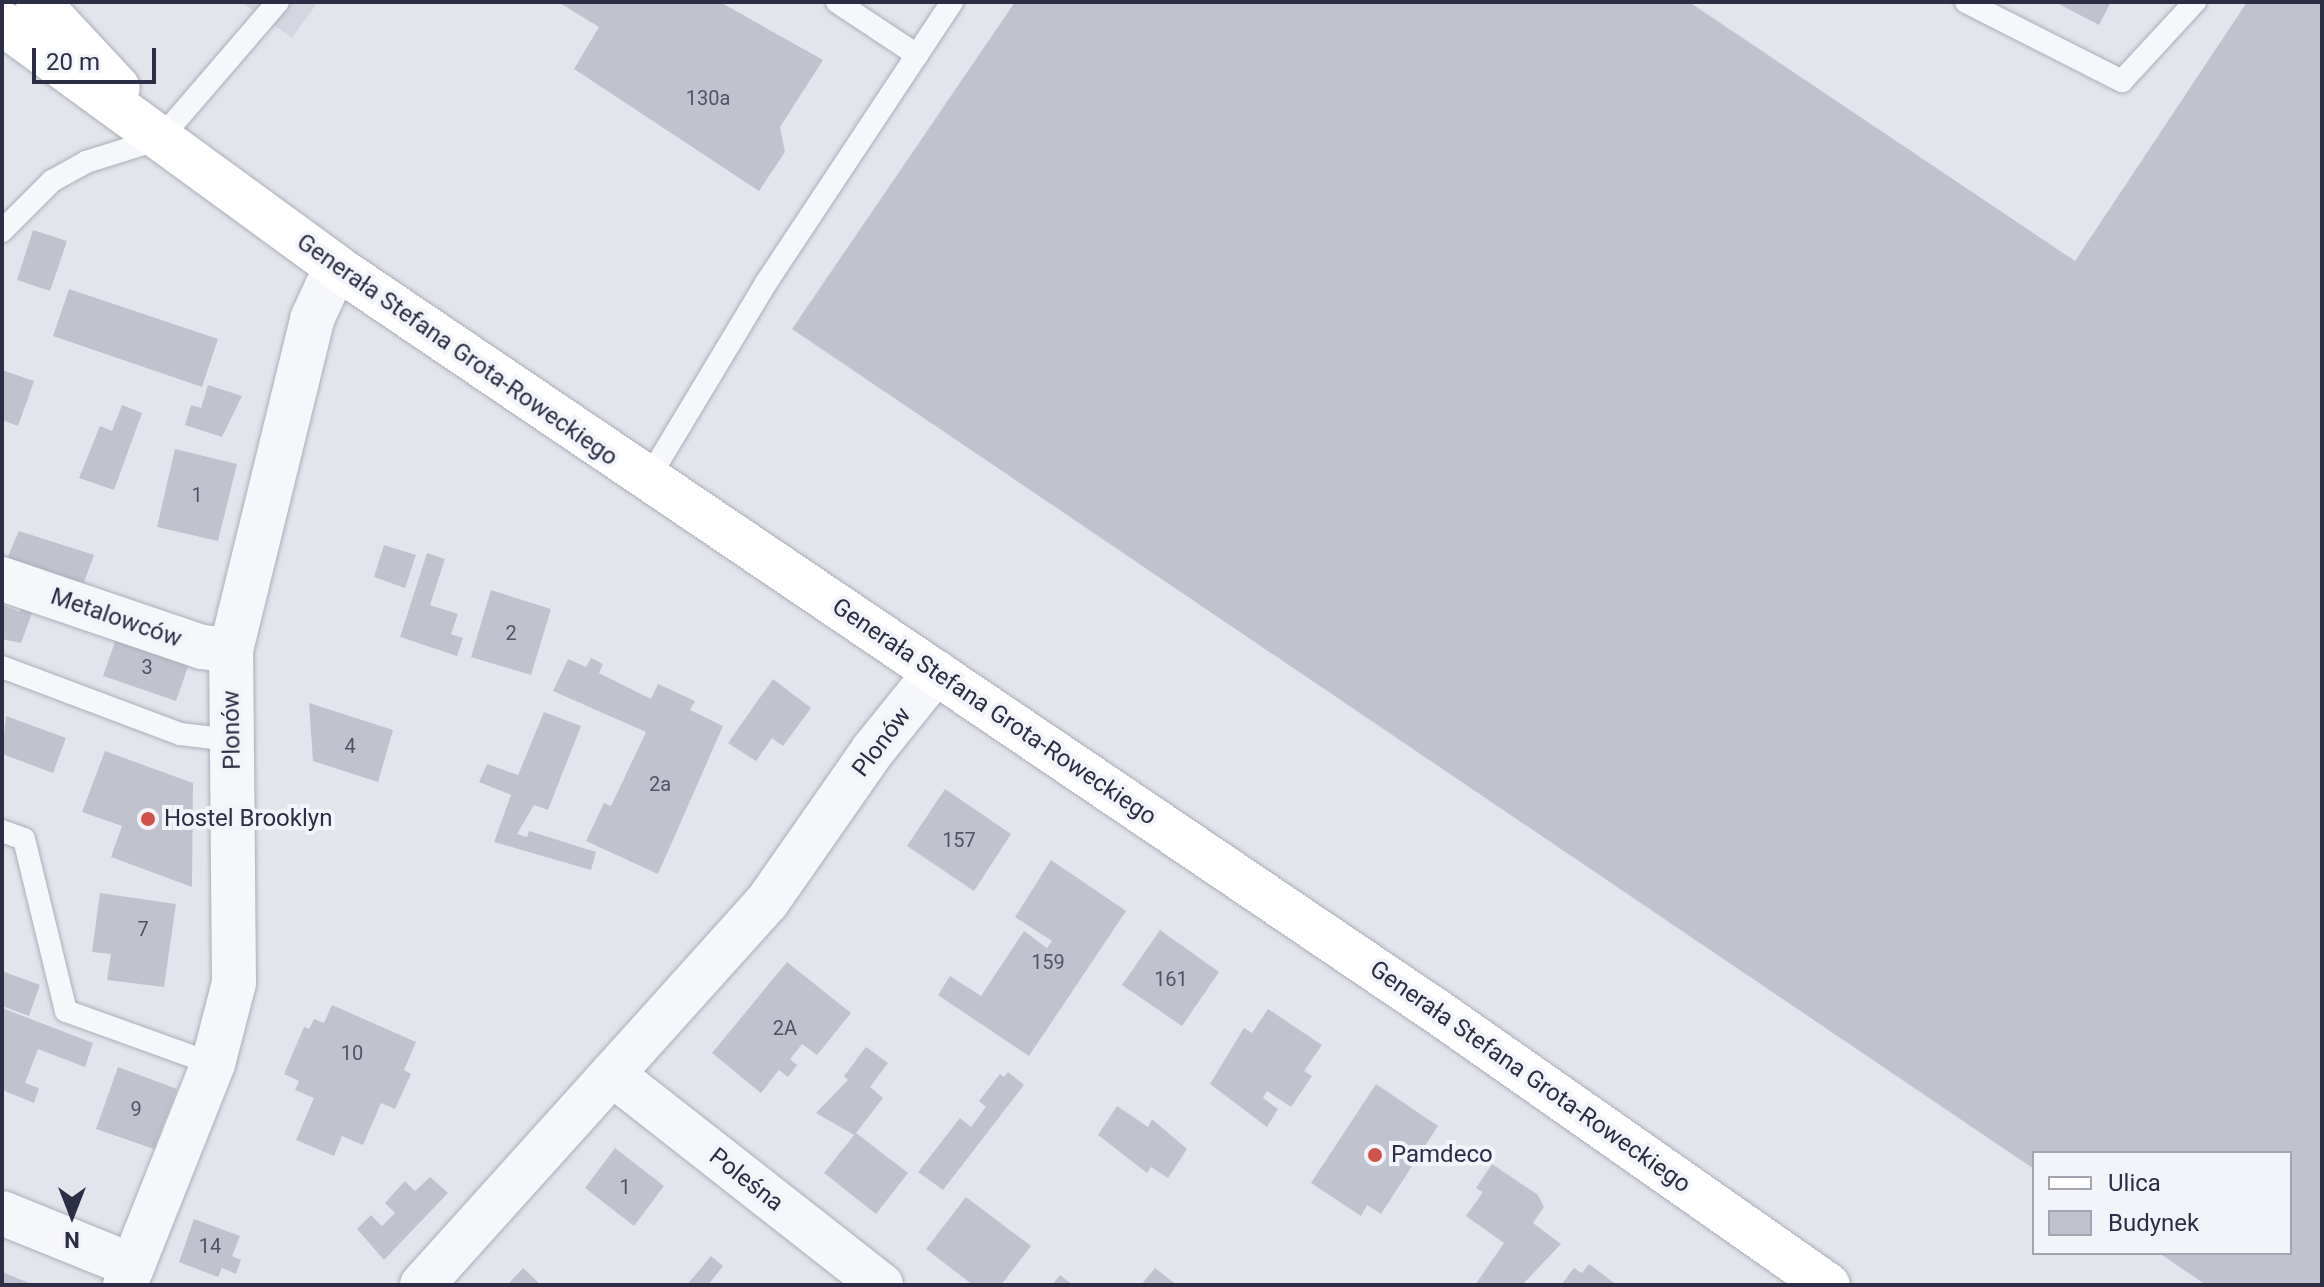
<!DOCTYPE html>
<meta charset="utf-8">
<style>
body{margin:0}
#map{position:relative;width:2324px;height:1287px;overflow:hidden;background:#e3e5ec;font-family:Roboto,sans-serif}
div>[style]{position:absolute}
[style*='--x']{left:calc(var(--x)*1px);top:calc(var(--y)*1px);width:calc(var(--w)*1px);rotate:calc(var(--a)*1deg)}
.built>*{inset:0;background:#d5d7e0}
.building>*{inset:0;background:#c0c3ce}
.roads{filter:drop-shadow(0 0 2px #acaeba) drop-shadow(0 0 2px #acaeba)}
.lane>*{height:22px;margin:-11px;padding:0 11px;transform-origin:11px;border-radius:11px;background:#f6f7fa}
.street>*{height:44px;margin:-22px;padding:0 22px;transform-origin:22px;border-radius:22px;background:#f6f7fa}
.secondary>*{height:44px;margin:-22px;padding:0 22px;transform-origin:22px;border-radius:22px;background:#fff}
.dots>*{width:22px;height:22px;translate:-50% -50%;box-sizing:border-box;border:4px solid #f3f4f9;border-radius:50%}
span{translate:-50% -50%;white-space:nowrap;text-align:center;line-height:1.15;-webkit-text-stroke:8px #f3f4f9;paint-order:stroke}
.number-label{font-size:20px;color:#505366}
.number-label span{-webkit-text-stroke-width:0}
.street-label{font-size:24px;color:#2b2e44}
.poi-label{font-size:24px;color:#2b2e44}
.left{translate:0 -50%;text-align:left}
.frame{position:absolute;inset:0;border:4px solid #2b2e44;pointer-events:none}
.legend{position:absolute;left:2032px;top:1151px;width:260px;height:104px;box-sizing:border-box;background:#f3f4f9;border:2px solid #a3a5b1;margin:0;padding:10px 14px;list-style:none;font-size:24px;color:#2b2e44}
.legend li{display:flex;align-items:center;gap:16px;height:40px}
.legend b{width:40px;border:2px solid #a3a5b1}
.north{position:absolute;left:32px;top:1175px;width:80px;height:80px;-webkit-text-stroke:6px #f3f4f9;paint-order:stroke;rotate:180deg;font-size:22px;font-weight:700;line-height:32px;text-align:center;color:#2b2e44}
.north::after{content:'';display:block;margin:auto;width:28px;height:36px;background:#2b2e44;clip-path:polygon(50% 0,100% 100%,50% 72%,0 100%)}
.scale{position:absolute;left:32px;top:48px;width:124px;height:36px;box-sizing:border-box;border:4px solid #2b2e44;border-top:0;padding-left:10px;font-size:24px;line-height:28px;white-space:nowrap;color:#2b2e44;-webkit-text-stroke:6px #f3f4f9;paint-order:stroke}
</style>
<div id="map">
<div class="built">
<div style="clip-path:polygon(241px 2px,318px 2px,292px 38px)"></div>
</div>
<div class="building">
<div style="clip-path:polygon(558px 2px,720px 2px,823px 60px,780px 127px,785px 152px,759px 191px,574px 69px,599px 27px)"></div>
<div style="clip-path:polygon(1015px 2px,1689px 2px,2075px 261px,2247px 2px,2322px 2px,2322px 1285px,2206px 1285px,2159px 1253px,2290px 1253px,2290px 1153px,2034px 1153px,2034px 1169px,792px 329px)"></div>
<div style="clip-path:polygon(2055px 2px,2111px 2px,2099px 25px)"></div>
<div style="clip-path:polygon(33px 230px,67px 241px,50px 291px,17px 280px)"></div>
<div style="clip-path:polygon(69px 289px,218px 339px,202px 387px,53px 336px)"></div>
<div style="clip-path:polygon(2px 370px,34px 381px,18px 426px,2px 420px)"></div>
<div style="clip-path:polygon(208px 385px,242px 396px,222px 437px,185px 425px,191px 405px,201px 408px)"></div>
<div style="clip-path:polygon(122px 405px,142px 413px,114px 490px,79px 478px,100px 426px,112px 431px)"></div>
<div style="clip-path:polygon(175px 449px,237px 464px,218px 541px,157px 527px)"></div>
<div style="clip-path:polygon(19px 531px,94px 555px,79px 596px,2px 570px)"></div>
<div style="clip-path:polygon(384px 545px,416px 555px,405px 588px,374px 577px)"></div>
<div style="clip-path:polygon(427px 553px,445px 559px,430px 605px,458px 614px,451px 634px,463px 638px,457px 656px,400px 637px)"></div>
<div style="clip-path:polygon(491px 590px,551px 609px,531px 675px,471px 657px)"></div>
<div style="clip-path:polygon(25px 598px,36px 602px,21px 643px,2px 639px,2px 605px,20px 612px)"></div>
<div style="clip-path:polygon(118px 633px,191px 658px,176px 701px,103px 676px)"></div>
<div style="clip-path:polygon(591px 658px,603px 664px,599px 673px,651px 699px,658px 684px,695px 701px,690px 710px,723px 726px,658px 874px,586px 841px,604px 803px,611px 806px,646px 732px,553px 691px,568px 659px,586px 667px)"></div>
<div style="clip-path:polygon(773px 679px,811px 708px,783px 746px,772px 738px,756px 761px,728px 743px)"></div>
<div style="clip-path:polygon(309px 703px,393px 730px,378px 782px,313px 761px)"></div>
<div style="clip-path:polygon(544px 712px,581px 726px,548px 810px,534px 805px,517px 834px,527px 837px,529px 831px,596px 852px,591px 870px,494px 842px,511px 795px,479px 782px,487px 764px,518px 775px)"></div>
<div style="clip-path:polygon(6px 716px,66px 738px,53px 773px,2px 754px)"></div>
<div style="clip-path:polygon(105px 751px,193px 783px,192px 887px,111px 857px,122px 826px,82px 812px)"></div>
<div style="clip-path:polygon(945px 789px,1011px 834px,974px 891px,907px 846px)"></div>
<div style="clip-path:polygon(1051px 860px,1126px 911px,1029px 1056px,938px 995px,950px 976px,981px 996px,1024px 931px,1047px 948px,1052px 941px,1015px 917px)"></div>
<div style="clip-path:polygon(100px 893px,176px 904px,164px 987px,107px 980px,111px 954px,92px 952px)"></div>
<div style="clip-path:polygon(1160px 930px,1219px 972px,1182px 1026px,1122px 985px)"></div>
<div style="clip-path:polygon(787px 962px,851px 1013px,817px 1055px,802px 1044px,790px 1059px,797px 1065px,788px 1077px,779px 1070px,761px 1093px,712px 1053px)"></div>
<div style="clip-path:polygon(2px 971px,40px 985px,29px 1016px,2px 1006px)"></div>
<div style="clip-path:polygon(332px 1005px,416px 1042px,404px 1070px,411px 1074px,395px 1109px,381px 1103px,363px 1145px,342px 1136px,334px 1156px,296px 1140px,314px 1098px,295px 1090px,299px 1081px,284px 1074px,304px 1027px,309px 1029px,314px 1019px,324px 1023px)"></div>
<div style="clip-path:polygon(2px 1008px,93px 1043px,85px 1067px,38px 1049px,25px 1083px,39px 1088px,34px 1103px,2px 1090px)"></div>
<div style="clip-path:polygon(1268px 1009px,1322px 1045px,1304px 1071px,1312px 1076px,1291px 1107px,1267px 1091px,1263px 1098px,1278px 1109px,1267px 1127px,1210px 1084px,1244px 1028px,1252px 1033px)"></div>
<div style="clip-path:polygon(866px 1047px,888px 1063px,870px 1087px,883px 1098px,856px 1133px,908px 1173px,876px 1214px,824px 1173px,854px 1135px,816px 1113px,848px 1080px,844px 1076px)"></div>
<div style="clip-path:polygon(118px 1067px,177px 1089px,154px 1149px,96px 1129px)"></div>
<div style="clip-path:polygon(1008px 1072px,1024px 1085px,943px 1190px,918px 1172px,960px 1118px,971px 1127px,986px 1107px,979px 1101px,1000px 1074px,1004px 1077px)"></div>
<div style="clip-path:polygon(1376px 1084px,1438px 1126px,1381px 1214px,1367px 1205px,1361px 1216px,1311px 1183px)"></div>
<div style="clip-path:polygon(1117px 1106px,1148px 1127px,1152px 1119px,1187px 1149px,1168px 1178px,1151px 1167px,1147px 1173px,1098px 1135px)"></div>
<div style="clip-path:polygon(615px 1148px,664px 1186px,634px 1226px,585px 1188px)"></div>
<div style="clip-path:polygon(1492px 1164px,1538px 1195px,1544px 1207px,1533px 1223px,1561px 1244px,1522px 1285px,1475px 1285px,1504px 1243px,1466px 1216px,1483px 1192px,1476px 1188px)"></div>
<div style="clip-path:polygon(430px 1177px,448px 1193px,384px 1260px,357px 1229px,371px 1215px,382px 1226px,395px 1213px,385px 1203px,405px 1181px,415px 1191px)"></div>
<div style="clip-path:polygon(966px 1197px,1031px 1246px,1001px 1285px,973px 1285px,926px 1249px)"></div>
<div style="clip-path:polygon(194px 1219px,240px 1236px,232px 1256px,241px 1260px,236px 1274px,222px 1268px,218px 1277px,179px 1262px)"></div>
<div style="clip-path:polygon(711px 1256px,723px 1266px,708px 1285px,687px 1285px)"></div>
<div style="clip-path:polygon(1589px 1264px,1617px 1285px,1561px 1285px,1574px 1268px,1582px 1273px)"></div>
<div style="clip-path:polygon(523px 1268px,541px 1285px,507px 1285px)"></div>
<div style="clip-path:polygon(1155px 1268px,1177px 1285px,1141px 1285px)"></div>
<div style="clip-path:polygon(2px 1272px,34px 1285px,2px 1285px)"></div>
<div style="clip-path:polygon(1060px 1275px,1073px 1285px,1052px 1285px)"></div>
</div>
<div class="roads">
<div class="lane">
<div style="--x:837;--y:2;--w:96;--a:33.5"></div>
<div style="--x:1966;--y:2;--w:175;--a:26.9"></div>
<div style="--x:2122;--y:81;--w:108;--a:-47.3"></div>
<div style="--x:2;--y:231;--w:71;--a:-45"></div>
<div style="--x:52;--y:181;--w:39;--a:-29"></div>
<div style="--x:86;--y:162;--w:77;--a:-17.3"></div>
<div style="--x:160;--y:139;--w:181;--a:-49.3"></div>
<div style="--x:647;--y:481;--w:231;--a:-59"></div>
<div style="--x:766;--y:283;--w:337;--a:-56.5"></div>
<div style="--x:2;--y:667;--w:190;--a:20.6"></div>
<div style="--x:180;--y:734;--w:51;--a:6.7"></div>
<div style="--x:2;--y:831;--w:23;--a:20"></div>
<div style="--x:24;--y:839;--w:177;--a:76.3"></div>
<div style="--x:66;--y:1011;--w:156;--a:19.8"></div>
</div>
<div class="street">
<div style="--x:2;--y:579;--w:211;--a:18.8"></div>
<div style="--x:202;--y:647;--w:29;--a:6"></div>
<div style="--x:612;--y:1074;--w:342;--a:38.1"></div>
<div style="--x:2;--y:1213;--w:141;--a:22"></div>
<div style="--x:125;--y:1285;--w:238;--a:-68.3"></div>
<div style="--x:213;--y:1064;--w:84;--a:-75.5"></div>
<div style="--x:234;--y:983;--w:333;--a:-90.5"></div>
<div style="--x:231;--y:650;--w:341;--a:-76.2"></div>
<div style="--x:312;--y:319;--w:57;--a:-65.2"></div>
<div style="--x:422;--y:1285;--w:515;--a:-47.99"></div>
<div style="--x:767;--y:902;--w:185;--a:-55.1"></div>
<div style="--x:873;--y:750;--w:100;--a:-51.1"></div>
</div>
<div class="secondary">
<div style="--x:38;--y:2;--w:117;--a:47.1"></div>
<div style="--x:2;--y:23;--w:414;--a:36.1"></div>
<div style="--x:336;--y:267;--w:1335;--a:34.07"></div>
<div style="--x:1442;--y:1015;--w:471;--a:35"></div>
</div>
</div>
<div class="dots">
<div style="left:148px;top:819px;background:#d05349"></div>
<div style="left:1375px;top:1155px;background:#d05349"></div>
</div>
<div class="number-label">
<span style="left:708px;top:98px">130a</span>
<span style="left:197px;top:495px">1</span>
<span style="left:511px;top:633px">2</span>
<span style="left:147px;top:667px">3</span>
<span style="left:350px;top:746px">4</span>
<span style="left:660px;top:784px">2a</span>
<span style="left:959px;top:840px">157</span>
<span style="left:143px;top:929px">7</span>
<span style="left:1048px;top:962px">159</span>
<span style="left:1171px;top:979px">161</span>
<span style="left:785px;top:1028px">2A</span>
<span style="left:352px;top:1053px">10</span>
<span style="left:136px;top:1109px">9</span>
<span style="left:625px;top:1187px">1</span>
<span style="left:210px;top:1246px">14</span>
</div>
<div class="street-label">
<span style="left:457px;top:350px;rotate:35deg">Generała Stefana Grota-Roweckiego</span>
<span style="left:116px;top:618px;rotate:19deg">Metalowców</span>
<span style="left:994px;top:712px;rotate:34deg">Generała Stefana Grota-Roweckiego</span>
<span style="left:232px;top:730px;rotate:-91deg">Plonów</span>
<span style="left:882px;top:742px;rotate:-53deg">Plonów</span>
<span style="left:1530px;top:1077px;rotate:35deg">Generała Stefana Grota-Roweckiego</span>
<span style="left:746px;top:1180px;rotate:38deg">Poleśna</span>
</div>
<div class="poi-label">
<span class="left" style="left:164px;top:819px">Hostel Brooklyn</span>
<span class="left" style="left:1391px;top:1155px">Pamdeco</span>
</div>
<div class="frame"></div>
<ul class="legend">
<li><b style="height:10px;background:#fff"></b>Ulica</li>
<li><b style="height:22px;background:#c0c3ce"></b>Budynek</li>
</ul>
<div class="north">N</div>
<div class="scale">20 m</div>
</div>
